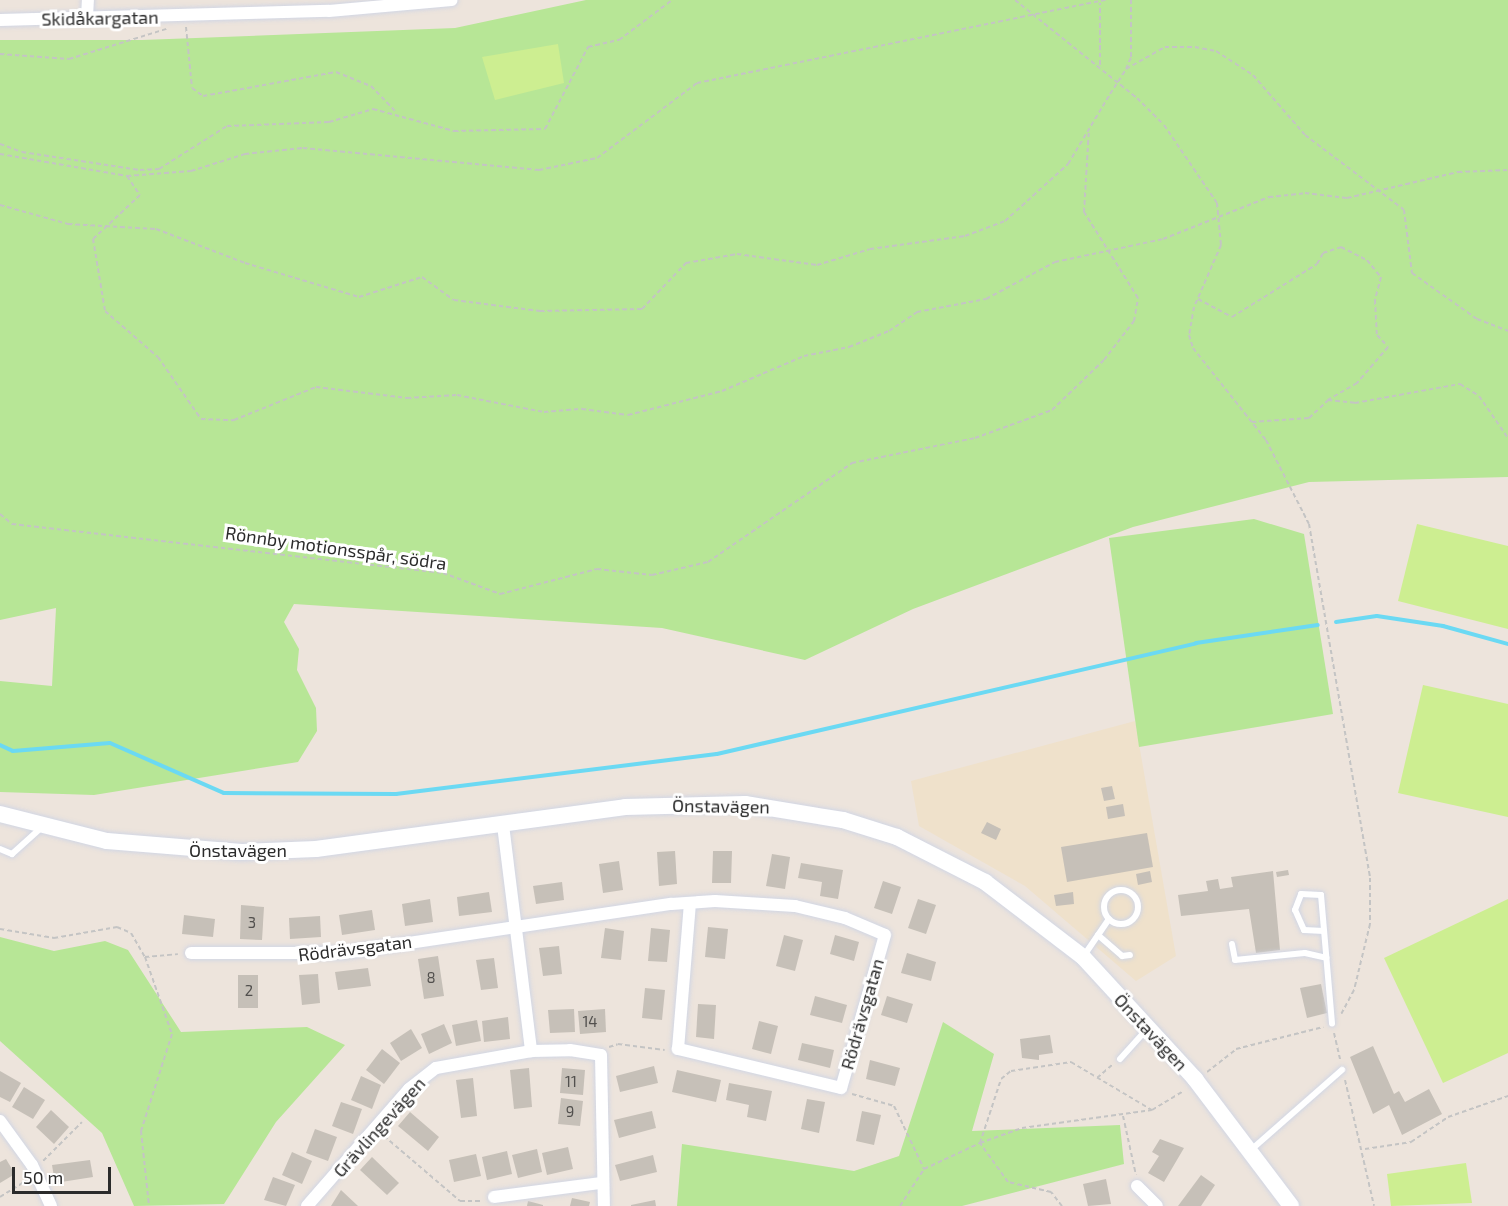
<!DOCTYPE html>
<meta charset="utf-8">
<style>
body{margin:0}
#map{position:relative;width:1508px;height:1206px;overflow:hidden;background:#ede4dc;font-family:"Exo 2",sans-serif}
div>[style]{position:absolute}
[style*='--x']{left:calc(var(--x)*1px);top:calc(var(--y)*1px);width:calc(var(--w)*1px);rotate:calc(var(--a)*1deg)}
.education>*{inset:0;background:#efe1cb}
.green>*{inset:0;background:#b7e696}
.pitch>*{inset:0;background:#cdee91}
.stream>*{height:4px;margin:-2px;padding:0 2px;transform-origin:2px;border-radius:2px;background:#6bd9f3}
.building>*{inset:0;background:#c6c0b8}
.path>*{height:2px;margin-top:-1px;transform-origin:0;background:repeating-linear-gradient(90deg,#c4c4c4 0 4.5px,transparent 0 7.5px)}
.roads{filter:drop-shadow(0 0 2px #d1d6e4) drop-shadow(0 0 2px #d1d6e4)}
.lane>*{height:6px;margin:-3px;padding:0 3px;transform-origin:3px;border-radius:3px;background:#fff}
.lane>.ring{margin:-3px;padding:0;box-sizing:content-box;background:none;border:6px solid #fff;border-radius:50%}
.street>*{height:12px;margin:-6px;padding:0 6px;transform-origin:6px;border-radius:6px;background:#fff}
.secondary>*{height:16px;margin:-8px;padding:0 8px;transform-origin:8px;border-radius:8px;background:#fff}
.path-bridge>*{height:2px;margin-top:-1px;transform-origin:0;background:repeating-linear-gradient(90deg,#c4c4c4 0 4.5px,transparent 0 7.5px)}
span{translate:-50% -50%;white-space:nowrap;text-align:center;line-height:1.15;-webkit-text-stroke:6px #fff;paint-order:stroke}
.number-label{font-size:15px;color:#52504e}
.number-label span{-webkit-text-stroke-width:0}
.street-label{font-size:18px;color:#2b2b2b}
.scale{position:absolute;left:12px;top:1167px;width:99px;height:27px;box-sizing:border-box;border:3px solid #2b2b2b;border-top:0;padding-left:8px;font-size:18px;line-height:21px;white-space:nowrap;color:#2b2b2b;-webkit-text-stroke:4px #fff;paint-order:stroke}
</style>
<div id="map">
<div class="education">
<div style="clip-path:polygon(1135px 721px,1176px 956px,1136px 981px,1025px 886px,919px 826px,911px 781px)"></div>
</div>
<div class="green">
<div style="clip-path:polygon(586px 0,1508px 0,1508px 477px,1309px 482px,1133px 527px,913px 609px,805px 660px,662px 628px,294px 604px,284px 622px,299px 649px,297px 670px,316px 708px,317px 731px,298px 762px,94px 795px,0 792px,0 681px,52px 686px,56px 608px,0 620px,0 40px,142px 40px,455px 28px)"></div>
<div style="clip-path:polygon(1254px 519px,1304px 534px,1333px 714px,1139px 747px,1109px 538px)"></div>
<div style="clip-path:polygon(0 937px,54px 951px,105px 941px,128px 950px,181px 1032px,307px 1027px,345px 1045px,276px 1122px,224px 1204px,134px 1206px,102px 1133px,0 1041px)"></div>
<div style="clip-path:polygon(943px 1022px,994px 1054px,972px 1131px,1120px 1125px,1124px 1164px,962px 1206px,677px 1206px,682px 1144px,854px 1171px,899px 1156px)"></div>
</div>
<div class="pitch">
<div style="clip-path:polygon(558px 44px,564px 83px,495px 100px,482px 57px)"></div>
<div style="clip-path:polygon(1417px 524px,1508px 546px,1508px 629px,1398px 601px)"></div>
<div style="clip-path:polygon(1423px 685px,1508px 704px,1508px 817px,1398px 793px)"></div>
<div style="clip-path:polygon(1508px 899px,1508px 1053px,1443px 1083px,1384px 958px)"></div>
<div style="clip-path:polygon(1466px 1163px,1472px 1203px,1391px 1206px,1387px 1174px)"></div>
</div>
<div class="stream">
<div style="--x:1336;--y:622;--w:41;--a:-8.3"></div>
<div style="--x:1377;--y:616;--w:67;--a:8.6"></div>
<div style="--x:1443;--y:626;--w:67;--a:15.5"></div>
<div style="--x:0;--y:745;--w:14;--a:25"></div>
<div style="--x:13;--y:751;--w:97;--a:-4.7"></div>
<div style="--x:110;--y:743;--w:124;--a:23.7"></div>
<div style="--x:224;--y:793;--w:172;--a:0.3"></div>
<div style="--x:396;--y:794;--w:323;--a:-7.1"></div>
<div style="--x:717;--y:754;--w:492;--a:-13"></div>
<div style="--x:1196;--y:643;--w:123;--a:-8.4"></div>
</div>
<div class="building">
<div style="clip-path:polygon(1112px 786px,1115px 799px,1104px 801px,1101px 788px)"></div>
<div style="clip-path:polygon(1123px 804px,1125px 816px,1108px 819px,1106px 807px)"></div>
<div style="clip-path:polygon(987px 822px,1001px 829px,996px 840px,981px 833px)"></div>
<div style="clip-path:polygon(1147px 833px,1153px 867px,1067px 882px,1061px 847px)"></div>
<div style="clip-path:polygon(675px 851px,677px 884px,659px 886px,657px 852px)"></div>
<div style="clip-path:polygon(713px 851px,732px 851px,731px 883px,712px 883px)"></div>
<div style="clip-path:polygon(772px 854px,790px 857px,785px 889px,766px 886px)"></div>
<div style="clip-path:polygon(619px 861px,623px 890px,603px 893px,599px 864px)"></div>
<div style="clip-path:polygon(801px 863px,843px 870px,838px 899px,820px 896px,822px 882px,798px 878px)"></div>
<div style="clip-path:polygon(1288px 870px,1289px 875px,1277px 877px,1276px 872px)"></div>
<div style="clip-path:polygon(1150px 871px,1152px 882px,1138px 885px,1136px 874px)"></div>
<div style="clip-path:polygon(1273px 871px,1280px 950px,1256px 953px,1249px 909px,1181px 916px,1178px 895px,1208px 891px,1206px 881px,1218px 879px,1220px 889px,1233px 887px,1231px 877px)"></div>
<div style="clip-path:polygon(883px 881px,901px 887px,892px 914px,874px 908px)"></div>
<div style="clip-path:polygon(562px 882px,564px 900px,536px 904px,533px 886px)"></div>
<div style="clip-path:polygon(489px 892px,492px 912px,459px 916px,457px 897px)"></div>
<div style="clip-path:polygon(1073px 892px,1074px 904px,1056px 906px,1054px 895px)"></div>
<div style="clip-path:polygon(430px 899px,433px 922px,405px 926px,402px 904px)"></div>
<div style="clip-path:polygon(918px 899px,936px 905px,926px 934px,908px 928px)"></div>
<div style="clip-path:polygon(241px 905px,264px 907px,262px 940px,240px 939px)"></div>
<div style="clip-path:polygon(372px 910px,375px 930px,342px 935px,339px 915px)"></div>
<div style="clip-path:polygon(184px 915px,215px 919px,213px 937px,182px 934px)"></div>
<div style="clip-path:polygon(320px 916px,321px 937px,290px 939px,289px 918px)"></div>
<div style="clip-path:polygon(708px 927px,728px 929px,725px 959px,705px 957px)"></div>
<div style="clip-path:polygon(605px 928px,624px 931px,621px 960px,601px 958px)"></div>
<div style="clip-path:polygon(651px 928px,670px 930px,667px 962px,648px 961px)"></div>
<div style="clip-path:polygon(784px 935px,803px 940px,795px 971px,776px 966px)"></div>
<div style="clip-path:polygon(835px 935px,859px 942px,854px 961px,830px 954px)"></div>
<div style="clip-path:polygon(559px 946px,562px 974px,543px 976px,539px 948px)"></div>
<div style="clip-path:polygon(907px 953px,936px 962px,931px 981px,901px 973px)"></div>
<div style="clip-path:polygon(438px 956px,444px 996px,424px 999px,418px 959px)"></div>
<div style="clip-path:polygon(494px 958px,498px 988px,481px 990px,476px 960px)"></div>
<div style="clip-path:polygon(368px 968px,371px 986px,338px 990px,335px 972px)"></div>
<div style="clip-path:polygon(318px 974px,320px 1003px,302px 1005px,299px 975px)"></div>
<div style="clip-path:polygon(238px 975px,258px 975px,258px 1008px,238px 1008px)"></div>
<div style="clip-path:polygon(1321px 984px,1327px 1013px,1307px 1018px,1300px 988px)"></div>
<div style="clip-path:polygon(645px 988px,665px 990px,662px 1020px,642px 1018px)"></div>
<div style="clip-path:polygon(815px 996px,847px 1005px,842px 1023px,810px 1015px)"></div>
<div style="clip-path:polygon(887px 996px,913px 1004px,907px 1023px,881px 1015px)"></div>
<div style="clip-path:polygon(698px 1004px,716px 1005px,714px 1039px,696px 1037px)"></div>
<div style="clip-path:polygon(574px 1009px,575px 1032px,550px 1033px,548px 1010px)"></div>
<div style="clip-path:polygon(605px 1009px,606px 1032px,580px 1034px,578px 1011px)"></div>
<div style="clip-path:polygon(508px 1017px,510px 1039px,484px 1042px,482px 1021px)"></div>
<div style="clip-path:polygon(477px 1020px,481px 1041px,456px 1046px,452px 1025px)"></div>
<div style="clip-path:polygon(759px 1021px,778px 1026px,771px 1054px,752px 1049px)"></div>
<div style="clip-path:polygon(444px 1024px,452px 1043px,429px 1054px,421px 1034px)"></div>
<div style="clip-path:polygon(411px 1029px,422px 1048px,401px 1061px,390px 1043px)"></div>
<div style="clip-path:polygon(1050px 1035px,1053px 1053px,1039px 1055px,1039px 1060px,1022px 1058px,1020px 1039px)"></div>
<div style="clip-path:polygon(802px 1043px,834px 1050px,830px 1068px,798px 1060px)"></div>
<div style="clip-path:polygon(1373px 1046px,1394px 1094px,1399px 1091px,1405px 1102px,1429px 1089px,1442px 1114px,1402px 1135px,1389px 1105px,1373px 1114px,1350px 1057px)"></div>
<div style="clip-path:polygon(382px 1049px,400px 1063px,384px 1084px,366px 1070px)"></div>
<div style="clip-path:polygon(870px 1060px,900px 1068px,895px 1086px,866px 1079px)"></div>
<div style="clip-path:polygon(654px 1066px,658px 1083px,620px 1092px,616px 1076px)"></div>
<div style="clip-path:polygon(529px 1068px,532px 1107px,514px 1109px,510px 1070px)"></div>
<div style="clip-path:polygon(562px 1068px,585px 1070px,583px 1095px,560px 1093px)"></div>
<div style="clip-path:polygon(677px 1070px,721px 1080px,716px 1102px,672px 1092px)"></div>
<div style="clip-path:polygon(0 1071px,21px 1083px,10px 1102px,0 1097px)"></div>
<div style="clip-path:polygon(361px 1076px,381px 1085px,372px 1109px,351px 1100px)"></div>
<div style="clip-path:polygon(473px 1078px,477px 1116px,461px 1118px,456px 1080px)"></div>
<div style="clip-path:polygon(729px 1083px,772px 1091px,766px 1121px,747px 1117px,749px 1105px,726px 1100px)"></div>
<div style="clip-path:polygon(24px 1087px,45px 1100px,33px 1119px,12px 1107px)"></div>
<div style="clip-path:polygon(561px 1098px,583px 1101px,580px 1126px,558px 1124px)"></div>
<div style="clip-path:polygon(807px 1099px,825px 1102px,819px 1133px,801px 1129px)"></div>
<div style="clip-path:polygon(341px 1102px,362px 1109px,353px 1134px,332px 1126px)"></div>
<div style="clip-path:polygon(51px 1110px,69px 1127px,54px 1144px,36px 1127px)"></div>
<div style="clip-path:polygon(652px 1111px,656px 1128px,619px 1138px,614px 1120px)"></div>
<div style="clip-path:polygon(862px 1111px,881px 1115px,874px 1145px,856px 1141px)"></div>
<div style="clip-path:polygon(410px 1112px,439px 1137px,428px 1151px,398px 1126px)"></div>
<div style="clip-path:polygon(315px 1129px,337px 1137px,328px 1161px,306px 1153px)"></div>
<div style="clip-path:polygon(1160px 1139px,1184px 1148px,1164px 1182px,1148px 1173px,1159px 1156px,1152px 1152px)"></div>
<div style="clip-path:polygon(568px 1147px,573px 1169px,547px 1175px,542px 1153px)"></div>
<div style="clip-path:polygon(537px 1149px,542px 1172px,518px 1178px,512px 1155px)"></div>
<div style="clip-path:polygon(507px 1151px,512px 1174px,487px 1180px,482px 1157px)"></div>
<div style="clip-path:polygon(292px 1152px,312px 1161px,302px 1184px,282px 1175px)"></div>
<div style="clip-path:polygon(476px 1154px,481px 1176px,454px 1182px,449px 1160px)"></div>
<div style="clip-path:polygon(653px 1155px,657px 1172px,620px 1181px,615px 1165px)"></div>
<div style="clip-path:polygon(372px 1157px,399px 1183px,387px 1195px,360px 1170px)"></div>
<div style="clip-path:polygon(6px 1159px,15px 1174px,0 1183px,0 1162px)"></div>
<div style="clip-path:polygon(90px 1160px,93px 1177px,55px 1183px,52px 1165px)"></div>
<div style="clip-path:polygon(1201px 1175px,1215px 1185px,1201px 1206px,1178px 1206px)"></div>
<div style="clip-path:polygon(273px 1177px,295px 1185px,286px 1206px,264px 1200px)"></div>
<div style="clip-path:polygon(1106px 1179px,1111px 1204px,1088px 1206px,1083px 1184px)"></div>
<div style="clip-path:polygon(341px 1190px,358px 1206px,331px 1206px)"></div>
<div style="clip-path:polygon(572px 1198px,590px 1202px,589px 1206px,570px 1206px)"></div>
<div style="clip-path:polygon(655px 1200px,656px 1206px,631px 1206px,631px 1205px)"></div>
<div style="clip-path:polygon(528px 1201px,543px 1205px,543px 1206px,527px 1206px)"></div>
</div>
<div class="path">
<div style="--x:1015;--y:0;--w:156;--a:38.8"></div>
<div style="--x:1137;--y:98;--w:38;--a:45"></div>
<div style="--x:1164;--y:125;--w:94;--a:55.8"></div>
<div style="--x:1217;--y:203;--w:42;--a:84.6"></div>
<div style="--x:1221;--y:245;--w:68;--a:113.5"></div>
<div style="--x:1194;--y:307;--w:28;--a:100"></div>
<div style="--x:1189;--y:335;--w:14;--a:73"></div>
<div style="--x:1193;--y:348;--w:117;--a:51.6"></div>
<div style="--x:1266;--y:440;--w:94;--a:62.9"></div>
<div style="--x:1309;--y:524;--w:359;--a:80.2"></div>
<div style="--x:1370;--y:878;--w:46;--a:90"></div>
<div style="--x:1370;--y:924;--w:68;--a:103.6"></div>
<div style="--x:1354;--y:990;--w:27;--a:118"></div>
<div style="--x:186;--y:27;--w:61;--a:84.4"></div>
<div style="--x:192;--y:88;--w:14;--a:36"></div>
<div style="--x:203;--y:96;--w:135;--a:-10.2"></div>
<div style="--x:336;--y:72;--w:38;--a:22"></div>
<div style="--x:371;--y:86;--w:37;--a:46"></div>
<div style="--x:0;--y:54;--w:69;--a:4.1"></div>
<div style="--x:69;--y:59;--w:102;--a:-17.2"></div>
<div style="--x:1100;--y:65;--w:62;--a:-90"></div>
<div style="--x:1126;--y:69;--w:45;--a:-29.4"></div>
<div style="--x:1165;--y:47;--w:30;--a:0"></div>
<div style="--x:1195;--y:47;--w:21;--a:11"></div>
<div style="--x:1216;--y:51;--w:44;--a:33"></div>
<div style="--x:1253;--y:75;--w:79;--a:49.1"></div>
<div style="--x:1305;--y:135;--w:124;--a:37.1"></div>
<div style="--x:1404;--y:210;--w:64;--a:82.8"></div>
<div style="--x:1412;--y:273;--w:80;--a:35.3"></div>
<div style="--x:1477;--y:319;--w:33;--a:21"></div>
<div style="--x:1126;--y:69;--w:13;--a:-67"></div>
<div style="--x:1131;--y:57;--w:57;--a:-90"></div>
<div style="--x:0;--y:144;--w:23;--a:20"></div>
<div style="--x:22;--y:152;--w:119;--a:8.7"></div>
<div style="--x:140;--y:170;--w:19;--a:-3"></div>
<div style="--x:159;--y:169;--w:80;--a:-32.3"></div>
<div style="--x:227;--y:126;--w:102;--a:-2.2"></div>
<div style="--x:329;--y:122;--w:46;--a:-16.5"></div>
<div style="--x:373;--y:109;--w:84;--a:15.2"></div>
<div style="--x:454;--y:131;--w:91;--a:-1.3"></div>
<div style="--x:545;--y:129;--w:93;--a:-62.3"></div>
<div style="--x:588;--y:47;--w:32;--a:-13"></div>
<div style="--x:619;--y:40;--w:66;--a:-37"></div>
<div style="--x:0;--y:154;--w:129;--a:9.8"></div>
<div style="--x:127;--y:176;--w:64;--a:-4.5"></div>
<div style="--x:191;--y:171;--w:57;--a:-17.5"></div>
<div style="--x:245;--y:154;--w:58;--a:-5.9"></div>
<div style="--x:303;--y:148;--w:237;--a:5.3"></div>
<div style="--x:539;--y:170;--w:59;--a:-11.7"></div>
<div style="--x:597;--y:158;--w:125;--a:-36.9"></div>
<div style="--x:697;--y:83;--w:417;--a:-11.5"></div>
<div style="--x:127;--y:176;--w:23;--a:56"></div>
<div style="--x:140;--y:195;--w:64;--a:136.9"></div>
<div style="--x:93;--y:239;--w:73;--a:80.5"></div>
<div style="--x:105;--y:311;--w:70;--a:41"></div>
<div style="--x:158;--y:357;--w:75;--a:55.3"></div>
<div style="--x:201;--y:419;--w:33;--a:2"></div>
<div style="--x:234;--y:420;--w:88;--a:-21.9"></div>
<div style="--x:316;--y:387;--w:92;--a:6.9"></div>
<div style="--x:407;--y:398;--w:50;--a:-3.4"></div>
<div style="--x:457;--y:395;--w:89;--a:11.1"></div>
<div style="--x:544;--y:412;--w:38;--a:-5"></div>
<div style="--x:582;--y:409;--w:46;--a:7.4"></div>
<div style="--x:628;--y:415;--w:97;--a:-14.3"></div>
<div style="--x:722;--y:391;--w:89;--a:-23.1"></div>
<div style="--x:804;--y:356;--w:46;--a:-11.3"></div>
<div style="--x:849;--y:347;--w:43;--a:-21.8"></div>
<div style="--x:889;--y:331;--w:34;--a:-34"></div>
<div style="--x:917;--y:312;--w:70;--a:-10.7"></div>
<div style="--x:986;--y:299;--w:78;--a:-28.2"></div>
<div style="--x:1055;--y:262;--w:110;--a:-12"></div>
<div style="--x:1163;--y:239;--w:114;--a:-21.6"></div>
<div style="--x:1269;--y:197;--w:36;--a:-6"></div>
<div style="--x:1305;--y:193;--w:42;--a:6.8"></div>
<div style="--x:1347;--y:198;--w:114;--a:-13.2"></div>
<div style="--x:1458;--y:172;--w:50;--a:-2.3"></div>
<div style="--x:0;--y:205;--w:71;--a:15.6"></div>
<div style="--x:68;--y:224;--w:88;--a:3.3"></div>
<div style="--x:156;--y:229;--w:95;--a:20.9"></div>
<div style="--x:245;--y:263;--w:119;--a:16.6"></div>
<div style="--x:359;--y:297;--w:66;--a:-17.6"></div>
<div style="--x:422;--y:277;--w:39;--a:36"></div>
<div style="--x:454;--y:300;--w:87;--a:7.3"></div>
<div style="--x:540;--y:311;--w:102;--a:-1.1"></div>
<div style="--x:642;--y:309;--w:64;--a:-46.3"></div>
<div style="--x:686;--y:263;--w:52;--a:-10"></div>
<div style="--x:737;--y:254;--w:81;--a:7.8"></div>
<div style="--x:817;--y:265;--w:55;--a:-16.8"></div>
<div style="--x:870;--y:249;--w:96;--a:-7.8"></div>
<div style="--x:965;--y:236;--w:43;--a:-20.6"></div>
<div style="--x:1005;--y:221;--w:85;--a:-42.1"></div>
<div style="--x:1068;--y:164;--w:82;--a:-59"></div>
<div style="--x:1198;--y:299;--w:38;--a:28"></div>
<div style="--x:1232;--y:317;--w:100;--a:-31.9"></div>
<div style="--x:1317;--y:264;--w:13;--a:-61"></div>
<div style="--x:1323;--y:253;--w:19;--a:-18"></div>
<div style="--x:1341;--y:247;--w:29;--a:27"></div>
<div style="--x:1367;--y:260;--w:22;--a:51"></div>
<div style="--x:1381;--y:277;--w:24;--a:105"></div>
<div style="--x:1375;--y:300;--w:35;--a:87"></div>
<div style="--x:1377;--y:335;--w:16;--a:47"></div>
<div style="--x:1388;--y:347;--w:48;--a:130.7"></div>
<div style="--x:1357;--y:383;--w:34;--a:150"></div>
<div style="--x:1252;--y:422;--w:57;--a:-4"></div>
<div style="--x:1309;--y:418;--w:26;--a:-43"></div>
<div style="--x:1328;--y:400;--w:27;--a:6"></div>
<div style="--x:1355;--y:403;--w:107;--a:-10.3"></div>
<div style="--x:1460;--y:384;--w:22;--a:32"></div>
<div style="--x:1479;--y:396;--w:51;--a:55.4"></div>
<div style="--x:0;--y:514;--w:16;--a:40"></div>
<div style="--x:12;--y:524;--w:434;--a:6.5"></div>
<div style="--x:443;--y:573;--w:61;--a:20.2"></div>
<div style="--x:500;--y:594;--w:100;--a:-14.5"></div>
<div style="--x:597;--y:569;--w:55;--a:6.2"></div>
<div style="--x:652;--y:575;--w:57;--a:-13.1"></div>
<div style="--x:708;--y:562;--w:175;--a:-34.5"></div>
<div style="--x:852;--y:463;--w:126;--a:-11.5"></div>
<div style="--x:975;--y:438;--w:82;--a:-20"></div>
<div style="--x:1052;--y:410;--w:72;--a:-43.9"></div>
<div style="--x:1104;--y:360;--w:49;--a:-52.4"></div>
<div style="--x:1134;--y:321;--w:23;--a:-80"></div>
<div style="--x:1138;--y:298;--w:102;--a:-122.1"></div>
<div style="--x:1084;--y:212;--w:83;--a:-86.6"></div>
<div style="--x:0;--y:929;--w:55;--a:9.5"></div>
<div style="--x:54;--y:938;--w:64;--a:-9.9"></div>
<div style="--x:117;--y:927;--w:15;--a:23"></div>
<div style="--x:131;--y:933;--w:28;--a:60"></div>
<div style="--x:145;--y:957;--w:82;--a:70.7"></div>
<div style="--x:172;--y:1034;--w:102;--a:107.7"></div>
<div style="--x:141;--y:1131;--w:75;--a:83.9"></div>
<div style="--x:145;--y:957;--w:33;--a:-5"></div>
<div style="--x:1334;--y:1033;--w:28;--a:77"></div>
<div style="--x:609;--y:1047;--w:9;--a:-18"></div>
<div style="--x:618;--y:1044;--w:47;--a:7.3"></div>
<div style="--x:1207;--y:1072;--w:37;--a:-38"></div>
<div style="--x:1236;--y:1049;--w:90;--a:-14.2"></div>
<div style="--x:1097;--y:1078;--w:21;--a:-41"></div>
<div style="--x:1345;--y:1080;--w:129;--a:77"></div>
<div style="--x:852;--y:1094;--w:44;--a:15.9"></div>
<div style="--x:894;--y:1106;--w:70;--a:64.5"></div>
<div style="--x:1123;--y:1116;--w:60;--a:77.6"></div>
<div style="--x:384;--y:1136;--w:100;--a:40.5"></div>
<div style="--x:460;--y:1201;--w:23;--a:0"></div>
<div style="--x:1365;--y:1149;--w:47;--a:-8.7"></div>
<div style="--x:1411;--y:1142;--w:45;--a:-34"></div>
<div style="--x:1448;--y:1117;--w:64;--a:-19.3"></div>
<div style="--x:43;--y:1161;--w:55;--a:-45"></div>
<div style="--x:0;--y:1197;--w:31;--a:-32"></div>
<div style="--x:900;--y:1206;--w:44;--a:-57"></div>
<div style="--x:924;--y:1169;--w:62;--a:-24.9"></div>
<div style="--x:980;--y:1143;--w:45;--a:-19.7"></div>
<div style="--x:1022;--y:1128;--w:131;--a:-7.9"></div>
<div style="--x:1152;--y:1110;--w:37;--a:-31"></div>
<div style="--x:1062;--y:1206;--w:18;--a:-128"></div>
<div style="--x:1051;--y:1192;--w:44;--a:-166.9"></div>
<div style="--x:1008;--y:1182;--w:48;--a:-125.7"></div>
<div style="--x:980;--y:1143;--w:67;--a:-71.8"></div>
<div style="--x:1001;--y:1079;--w:13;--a:-39"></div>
<div style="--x:1011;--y:1071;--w:61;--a:-8.5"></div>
<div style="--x:1071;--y:1062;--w:94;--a:30.7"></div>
</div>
<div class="roads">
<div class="lane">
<div style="--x:0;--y:849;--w:13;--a:23"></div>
<div style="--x:12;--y:854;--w:40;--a:-42"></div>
<div class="ring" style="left:1104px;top:890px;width:28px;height:28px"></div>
<div style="--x:1324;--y:931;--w:20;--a:-177"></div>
<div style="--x:1304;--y:930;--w:22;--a:-114"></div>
<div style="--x:1295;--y:910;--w:17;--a:-69"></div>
<div style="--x:1301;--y:894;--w:20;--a:3"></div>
<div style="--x:1321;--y:895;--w:129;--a:85.1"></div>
<div style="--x:1098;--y:935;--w:32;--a:41"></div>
<div style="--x:1122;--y:956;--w:8;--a:-7"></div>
<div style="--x:1232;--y:944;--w:16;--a:79"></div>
<div style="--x:1235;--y:960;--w:70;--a:-5.7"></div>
<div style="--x:1305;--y:953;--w:22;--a:13"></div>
<div style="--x:1083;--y:957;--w:46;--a:-55.6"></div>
<div style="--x:1120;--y:1059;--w:40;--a:-48"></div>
<div style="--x:1252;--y:1149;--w:120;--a:-41.3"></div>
</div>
<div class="street">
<div style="--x:87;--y:17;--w:17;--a:-87"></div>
<div style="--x:0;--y:20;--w:329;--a:-1.6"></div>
<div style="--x:329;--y:11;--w:123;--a:-5.1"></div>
<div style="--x:503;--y:825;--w:228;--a:82.9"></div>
<div style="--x:191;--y:953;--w:151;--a:0"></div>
<div style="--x:342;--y:953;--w:333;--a:-8.5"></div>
<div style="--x:671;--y:904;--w:44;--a:-3.9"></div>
<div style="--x:715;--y:901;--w:80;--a:3.6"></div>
<div style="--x:795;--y:906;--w:51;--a:13.5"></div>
<div style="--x:845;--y:918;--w:43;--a:23"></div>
<div style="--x:885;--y:935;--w:159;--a:106"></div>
<div style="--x:841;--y:1088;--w:168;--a:-166.5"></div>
<div style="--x:678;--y:1049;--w:146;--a:-85.3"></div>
<div style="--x:0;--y:1121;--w:54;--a:54"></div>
<div style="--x:32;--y:1165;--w:45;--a:65.1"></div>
<div style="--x:1137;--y:1186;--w:28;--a:45"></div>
<div style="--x:494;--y:1197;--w:108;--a:-7.5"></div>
<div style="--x:307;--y:1206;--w:155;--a:-48.9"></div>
<div style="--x:409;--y:1089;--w:34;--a:-38"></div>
<div style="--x:436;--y:1068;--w:97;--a:-10.1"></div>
<div style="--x:531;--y:1051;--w:39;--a:-1"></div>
<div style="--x:570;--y:1050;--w:31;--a:9"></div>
<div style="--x:601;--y:1055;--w:151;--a:88.9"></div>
</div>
<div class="secondary">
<div style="--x:0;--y:814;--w:110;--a:14.2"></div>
<div style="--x:107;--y:841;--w:135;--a:4.7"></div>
<div style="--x:242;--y:852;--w:74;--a:-2.3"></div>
<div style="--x:316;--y:849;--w:312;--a:-7.7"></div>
<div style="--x:625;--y:807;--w:120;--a:-1.4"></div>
<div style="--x:745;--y:804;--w:99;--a:9.3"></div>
<div style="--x:843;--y:820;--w:57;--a:17.5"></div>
<div style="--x:897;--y:837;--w:99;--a:27.1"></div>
<div style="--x:985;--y:882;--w:123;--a:37.4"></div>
<div style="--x:1083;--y:957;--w:166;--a:47.4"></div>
<div style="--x:1195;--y:1079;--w:159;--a:52.9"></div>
</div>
</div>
<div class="path-bridge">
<div style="--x:1110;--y:94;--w:30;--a:-57"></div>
</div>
<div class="number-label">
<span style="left:252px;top:923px">3</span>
<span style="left:431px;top:978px">8</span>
<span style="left:249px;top:991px">2</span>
<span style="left:590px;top:1022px">14</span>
<span style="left:571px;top:1082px">11</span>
<span style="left:570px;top:1112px">9</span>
</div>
<div class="street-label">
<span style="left:100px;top:18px;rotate:-1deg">Skidåkargatan</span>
<span style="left:336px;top:548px;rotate:8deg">Rönnby motionsspår, södra</span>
<span style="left:721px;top:806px;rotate:1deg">Önstavägen</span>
<span style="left:238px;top:850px">Önstavägen</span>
<span style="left:355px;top:948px;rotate:-7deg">Rödrävsgatan</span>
<span style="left:862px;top:1014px;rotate:-74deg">Rödrävsgatan</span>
<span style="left:1151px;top:1032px;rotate:47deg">Önstavägen</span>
<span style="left:379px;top:1127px;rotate:-48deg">Grävlingevägen</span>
</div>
<div class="scale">50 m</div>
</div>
